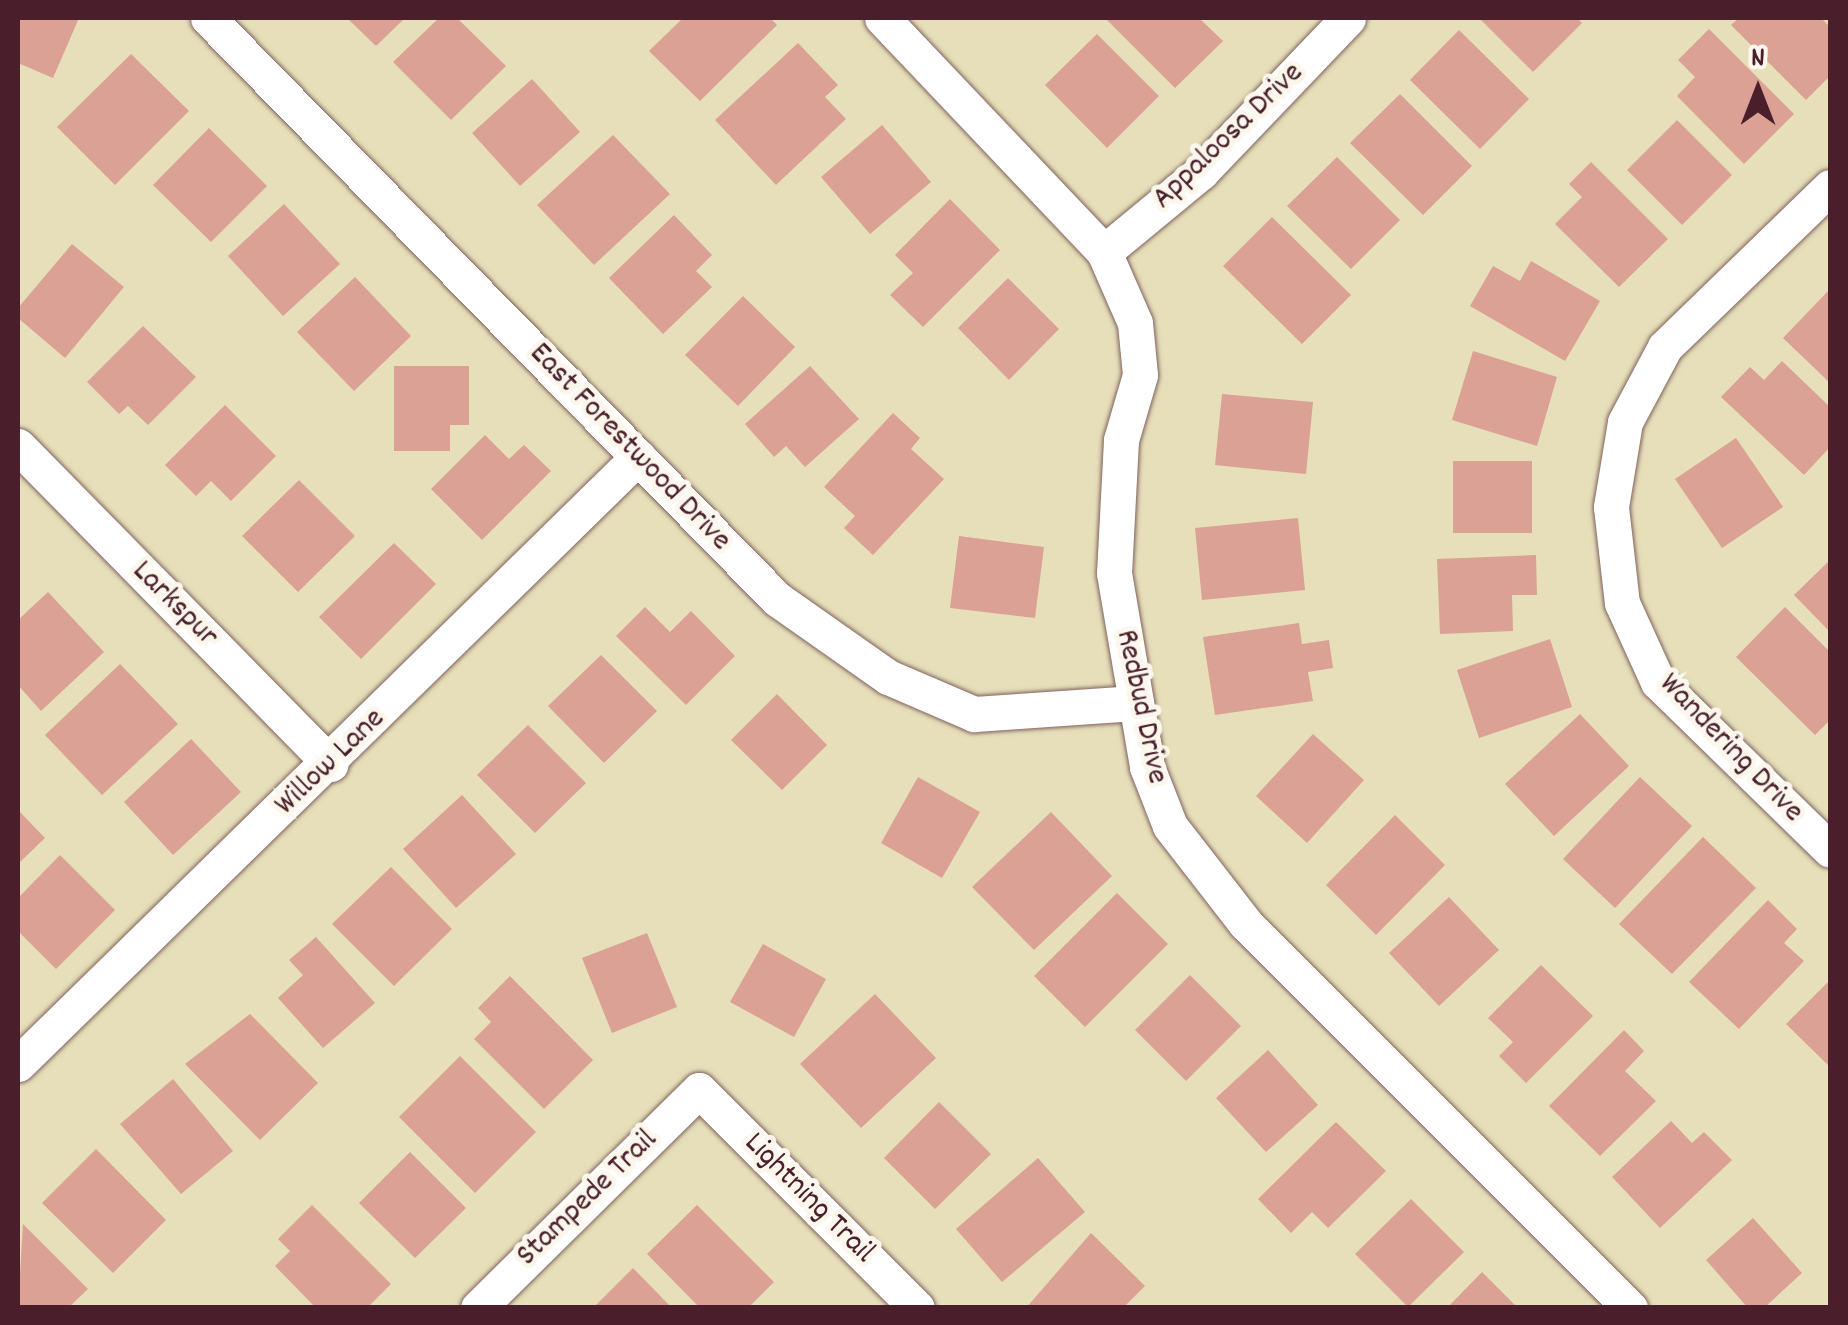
<!DOCTYPE html>
<style>
body{margin:0}
#map{position:relative;width:1848px;height:1325px;overflow:hidden;background:#e6dfba;font-family:Dekko,sans-serif}
div>[style]{position:absolute}
[style*='--x']{left:calc(var(--x)*1px);top:calc(var(--y)*1px);width:calc(var(--w)*1px);rotate:calc(var(--a)*1deg)}
.building>*{inset:0;background:#daa194}
.roads{filter:drop-shadow(0 0 2px #81625d) drop-shadow(0 0 2px #81625d)}
.minor>*{height:35px;margin:-17.5px;padding:0 17.5px;transform-origin:17.5px;border-radius:17.5px;background:#fff}
span{translate:-50% -50%;white-space:nowrap;text-align:center;line-height:1.15;-webkit-text-stroke:10px #fbf7ec;paint-order:stroke}
.street-label{font-size:32px;color:#4a1f2b}
.frame{position:absolute;inset:0;border:20px solid #4a1f2b;pointer-events:none}
.north{position:absolute;left:1708px;top:40px;width:100px;height:100px;-webkit-text-stroke:8px #fbf7ec;paint-order:stroke;rotate:0deg;font-size:28px;font-weight:700;line-height:40px;text-align:center;color:#4a1f2b}
.north::after{content:'';display:block;margin:auto;width:35px;height:45px;background:#4a1f2b;clip-path:polygon(50% 0,100% 100%,50% 72%,0 100%)}
</style>
<div id="map">
<div class="building">
<div style="clip-path:polygon(18px 18px,79px 18px,53px 78px,18px 63px)"></div>
<div style="clip-path:polygon(347px 18px,405px 18px,376px 46px)"></div>
<div style="clip-path:polygon(439px 18px,457px 18px,506px 66px,451px 120px,393px 62px)"></div>
<div style="clip-path:polygon(683px 18px,770px 18px,777px 25px,700px 101px,649px 51px)"></div>
<div style="clip-path:polygon(1105px 18px,1199px 18px,1223px 41px,1175px 88px)"></div>
<div style="clip-path:polygon(1479px 18px,1577px 18px,1582px 23px,1533px 72px)"></div>
<div style="clip-path:polygon(1739px 18px,1821px 18px,1830px 27px,1830px 76px,1806px 100px,1731px 25px)"></div>
<div style="clip-path:polygon(1709px 29px,1794px 114px,1744px 164px,1677px 96px,1695px 77px,1678px 60px)"></div>
<div style="clip-path:polygon(1459px 30px,1529px 99px,1480px 149px,1410px 80px)"></div>
<div style="clip-path:polygon(1097px 34px,1159px 96px,1107px 148px,1045px 85px)"></div>
<div style="clip-path:polygon(798px 43px,838px 85px,825px 97px,846px 119px,776px 185px,715px 120px)"></div>
<div style="clip-path:polygon(131px 54px,189px 111px,115px 185px,57px 127px)"></div>
<div style="clip-path:polygon(532px 79px,580px 132px,520px 186px,472px 133px)"></div>
<div style="clip-path:polygon(1400px 94px,1472px 166px,1423px 215px,1350px 143px)"></div>
<div style="clip-path:polygon(1677px 120px,1732px 175px,1682px 225px,1627px 170px)"></div>
<div style="clip-path:polygon(882px 125px,931px 182px,870px 234px,821px 177px)"></div>
<div style="clip-path:polygon(209px 128px,267px 186px,211px 242px,153px 185px)"></div>
<div style="clip-path:polygon(613px 135px,670px 194px,594px 265px,537px 205px)"></div>
<div style="clip-path:polygon(1337px 157px,1400px 220px,1351px 269px,1287px 206px)"></div>
<div style="clip-path:polygon(1591px 162px,1668px 239px,1619px 287px,1555px 224px,1582px 197px,1569px 184px)"></div>
<div style="clip-path:polygon(950px 199px,1000px 250px,923px 327px,890px 295px,913px 273px,895px 255px)"></div>
<div style="clip-path:polygon(284px 204px,340px 264px,283px 316px,228px 256px)"></div>
<div style="clip-path:polygon(674px 215px,712px 255px,696px 271px,712px 287px,663px 334px,609px 278px)"></div>
<div style="clip-path:polygon(1272px 217px,1351px 295px,1302px 344px,1223px 266px)"></div>
<div style="clip-path:polygon(72px 244px,124px 287px,65px 358px,18px 318px,18px 308px)"></div>
<div style="clip-path:polygon(1531px 261px,1600px 301px,1565px 361px,1470px 306px,1493px 266px,1520px 281px)"></div>
<div style="clip-path:polygon(355px 277px,411px 336px,354px 391px,297px 332px)"></div>
<div style="clip-path:polygon(1008px 278px,1059px 329px,1009px 380px,958px 328px)"></div>
<div style="clip-path:polygon(1830px 289px,1830px 383px,1783px 338px)"></div>
<div style="clip-path:polygon(743px 296px,795px 347px,738px 406px,685px 355px)"></div>
<div style="clip-path:polygon(143px 326px,196px 377px,148px 425px,128px 406px,119px 414px,87px 382px)"></div>
<div style="clip-path:polygon(1473px 351px,1557px 377px,1537px 446px,1452px 420px)"></div>
<div style="clip-path:polygon(1782px 361px,1830px 407px,1830px 447px,1804px 475px,1721px 397px,1750px 367px,1764px 380px)"></div>
<div style="clip-path:polygon(394px 366px,469px 366px,469px 425px,450px 425px,450px 451px,394px 451px)"></div>
<div style="clip-path:polygon(810px 366px,859px 419px,805px 467px,786px 446px,774px 457px,745px 424px)"></div>
<div style="clip-path:polygon(1222px 394px,1313px 402px,1306px 474px,1215px 465px)"></div>
<div style="clip-path:polygon(225px 405px,276px 456px,231px 501px,211px 481px,196px 496px,165px 465px)"></div>
<div style="clip-path:polygon(893px 413px,920px 438px,911px 449px,944px 479px,873px 555px,844px 528px,855px 516px,824px 487px)"></div>
<div style="clip-path:polygon(485px 435px,509px 459px,524px 445px,551px 471px,482px 540px,431px 489px)"></div>
<div style="clip-path:polygon(1736px 438px,1783px 507px,1722px 548px,1675px 479px)"></div>
<div style="clip-path:polygon(1453px 461px,1532px 461px,1532px 533px,1453px 533px)"></div>
<div style="clip-path:polygon(299px 480px,355px 536px,298px 592px,242px 536px)"></div>
<div style="clip-path:polygon(1298px 518px,1305px 590px,1202px 600px,1195px 528px)"></div>
<div style="clip-path:polygon(959px 536px,1044px 547px,1035px 618px,950px 608px)"></div>
<div style="clip-path:polygon(394px 543px,436px 584px,361px 659px,319px 617px)"></div>
<div style="clip-path:polygon(1536px 555px,1537px 595px,1512px 595px,1513px 631px,1440px 634px,1437px 559px)"></div>
<div style="clip-path:polygon(1830px 560px,1830px 632px,1794px 595px)"></div>
<div style="clip-path:polygon(48px 592px,104px 652px,41px 711px,18px 685px,18px 620px)"></div>
<div style="clip-path:polygon(645px 607px,670px 632px,691px 611px,735px 656px,686px 705px,616px 636px)"></div>
<div style="clip-path:polygon(1785px 607px,1830px 652px,1830px 720px,1815px 735px,1736px 657px)"></div>
<div style="clip-path:polygon(1299px 623px,1302px 644px,1329px 640px,1333px 668px,1308px 672px,1313px 701px,1215px 715px,1203px 637px)"></div>
<div style="clip-path:polygon(1550px 639px,1572px 707px,1479px 738px,1457px 670px)"></div>
<div style="clip-path:polygon(601px 655px,657px 711px,604px 763px,548px 706px)"></div>
<div style="clip-path:polygon(120px 664px,178px 724px,102px 795px,45px 735px)"></div>
<div style="clip-path:polygon(777px 694px,827px 745px,782px 790px,731px 740px)"></div>
<div style="clip-path:polygon(1580px 714px,1629px 766px,1554px 836px,1505px 784px)"></div>
<div style="clip-path:polygon(528px 725px,586px 783px,535px 833px,477px 775px)"></div>
<div style="clip-path:polygon(1313px 734px,1364px 780px,1307px 843px,1256px 796px)"></div>
<div style="clip-path:polygon(191px 739px,241px 792px,173px 855px,124px 802px)"></div>
<div style="clip-path:polygon(918px 777px,980px 812px,942px 878px,881px 843px)"></div>
<div style="clip-path:polygon(1640px 777px,1692px 826px,1615px 908px,1563px 859px)"></div>
<div style="clip-path:polygon(462px 795px,516px 854px,456px 908px,403px 849px)"></div>
<div style="clip-path:polygon(18px 810px,45px 838px,18px 864px)"></div>
<div style="clip-path:polygon(1051px 812px,1112px 876px,1034px 950px,972px 887px)"></div>
<div style="clip-path:polygon(1395px 815px,1445px 865px,1376px 935px,1326px 885px)"></div>
<div style="clip-path:polygon(1703px 837px,1756px 888px,1672px 974px,1619px 924px)"></div>
<div style="clip-path:polygon(60px 855px,115px 910px,56px 969px,18px 931px,18px 898px)"></div>
<div style="clip-path:polygon(391px 867px,452px 929px,394px 986px,332px 924px)"></div>
<div style="clip-path:polygon(1117px 893px,1168px 944px,1085px 1027px,1034px 976px)"></div>
<div style="clip-path:polygon(1449px 897px,1499px 950px,1439px 1006px,1389px 953px)"></div>
<div style="clip-path:polygon(1768px 900px,1797px 929px,1784px 943px,1804px 961px,1739px 1029px,1689px 982px)"></div>
<div style="clip-path:polygon(647px 933px,677px 1007px,612px 1033px,582px 958px)"></div>
<div style="clip-path:polygon(316px 937px,375px 1003px,323px 1048px,278px 998px,303px 975px,289px 960px)"></div>
<div style="clip-path:polygon(763px 944px,826px 979px,794px 1037px,730px 1002px)"></div>
<div style="clip-path:polygon(1541px 965px,1593px 1016px,1526px 1083px,1499px 1056px,1513px 1042px,1488px 1018px)"></div>
<div style="clip-path:polygon(1190px 975px,1241px 1026px,1186px 1081px,1135px 1030px)"></div>
<div style="clip-path:polygon(510px 976px,593px 1060px,544px 1109px,474px 1039px,491px 1022px,478px 1008px)"></div>
<div style="clip-path:polygon(1830px 980px,1830px 1067px,1786px 1024px)"></div>
<div style="clip-path:polygon(875px 994px,936px 1058px,861px 1128px,800px 1064px)"></div>
<div style="clip-path:polygon(250px 1014px,318px 1083px,260px 1140px,185px 1064px)"></div>
<div style="clip-path:polygon(1624px 1030px,1644px 1051px,1625px 1071px,1656px 1101px,1600px 1156px,1549px 1106px)"></div>
<div style="clip-path:polygon(1268px 1050px,1318px 1105px,1266px 1152px,1216px 1098px)"></div>
<div style="clip-path:polygon(460px 1056px,536px 1132px,475px 1193px,399px 1117px)"></div>
<div style="clip-path:polygon(173px 1079px,233px 1151px,181px 1194px,120px 1124px)"></div>
<div style="clip-path:polygon(939px 1102px,991px 1154px,935px 1209px,884px 1158px)"></div>
<div style="clip-path:polygon(1671px 1121px,1692px 1143px,1704px 1132px,1732px 1160px,1660px 1228px,1612px 1177px)"></div>
<div style="clip-path:polygon(1336px 1122px,1386px 1171px,1328px 1228px,1312px 1212px,1291px 1233px,1258px 1199px)"></div>
<div style="clip-path:polygon(96px 1149px,166px 1220px,113px 1273px,42px 1203px)"></div>
<div style="clip-path:polygon(410px 1152px,466px 1208px,415px 1258px,359px 1203px)"></div>
<div style="clip-path:polygon(1038px 1158px,1085px 1212px,1002px 1282px,956px 1229px)"></div>
<div style="clip-path:polygon(1411px 1199px,1464px 1252px,1408px 1307px,1355px 1254px)"></div>
<div style="clip-path:polygon(312px 1205px,391px 1284px,367px 1308px,316px 1308px,275px 1266px,290px 1251px,278px 1239px)"></div>
<div style="clip-path:polygon(697px 1205px,774px 1282px,748px 1308px,700px 1308px,647px 1254px)"></div>
<div style="clip-path:polygon(1753px 1218px,1802px 1273px,1764px 1308px,1748px 1308px,1706px 1260px)"></div>
<div style="clip-path:polygon(23px 1224px,88px 1289px,68px 1308px,18px 1308px)"></div>
<div style="clip-path:polygon(1091px 1233px,1145px 1286px,1123px 1308px,1026px 1308px)"></div>
<div style="clip-path:polygon(633px 1268px,672px 1308px,593px 1308px)"></div>
<div style="clip-path:polygon(1482px 1272px,1518px 1308px,1447px 1308px)"></div>
</div>
<div class="roads">
<div class="minor">
<div style="--x:208;--y:18;--w:813;--a:45.6"></div>
<div style="--x:777;--y:599;--w:136;--a:35.1"></div>
<div style="--x:888;--y:677;--w:94;--a:23.3"></div>
<div style="--x:974;--y:714;--w:162;--a:-3.9"></div>
<div style="--x:882;--y:18;--w:323;--a:46.5"></div>
<div style="--x:1104;--y:252;--w:77;--a:66.4"></div>
<div style="--x:1135;--y:323;--w:52;--a:84.5"></div>
<div style="--x:1140;--y:375;--w:68;--a:106.3"></div>
<div style="--x:1121;--y:440;--w:133;--a:93"></div>
<div style="--x:1114;--y:573;--w:197;--a:80.3"></div>
<div style="--x:1147;--y:767;--w:63;--a:68.7"></div>
<div style="--x:1170;--y:826;--w:124;--a:52.2"></div>
<div style="--x:1246;--y:924;--w:543;--a:45"></div>
<div style="--x:1830;--y:187;--w:230;--a:135.9"></div>
<div style="--x:1665;--y:347;--w:85;--a:118.1"></div>
<div style="--x:1625;--y:422;--w:86;--a:99.4"></div>
<div style="--x:1611;--y:507;--w:97;--a:83.5"></div>
<div style="--x:1622;--y:603;--w:87;--a:65.5"></div>
<div style="--x:1658;--y:682;--w:240;--a:44.3"></div>
<div style="--x:1104;--y:252;--w:126;--a:-39.5"></div>
<div style="--x:1201;--y:172;--w:213;--a:-46.3"></div>
<div style="--x:18;--y:446;--w:446;--a:45.5"></div>
<div style="--x:18;--y:1064;--w:868;--a:-44.39"></div>
<div style="--x:478;--y:1308;--w:310;--a:-44.6"></div>
<div style="--x:699;--y:1090;--w:308;--a:45"></div>
</div>
</div>
<div class="street-label">
<span style="left:1229px;top:137px;rotate:-44deg">Appaloosa Drive</span>
<span style="left:629px;top:448px;rotate:46deg">East Forestwood Drive</span>
<span style="left:174px;top:605px;rotate:45deg">Larkspur</span>
<span style="left:1140px;top:707px;rotate:78deg">Redbud Drive</span>
<span style="left:1730px;top:749px;rotate:46deg">Wandering Drive</span>
<span style="left:331px;top:763px;rotate:-44deg">Willow Lane</span>
<span style="left:588px;top:1199px;rotate:-44deg">Stampede Trail</span>
<span style="left:808px;top:1199px;rotate:45deg">Lightning Trail</span>
</div>
<div class="frame"></div>
<div class="north">N</div>
</div>
